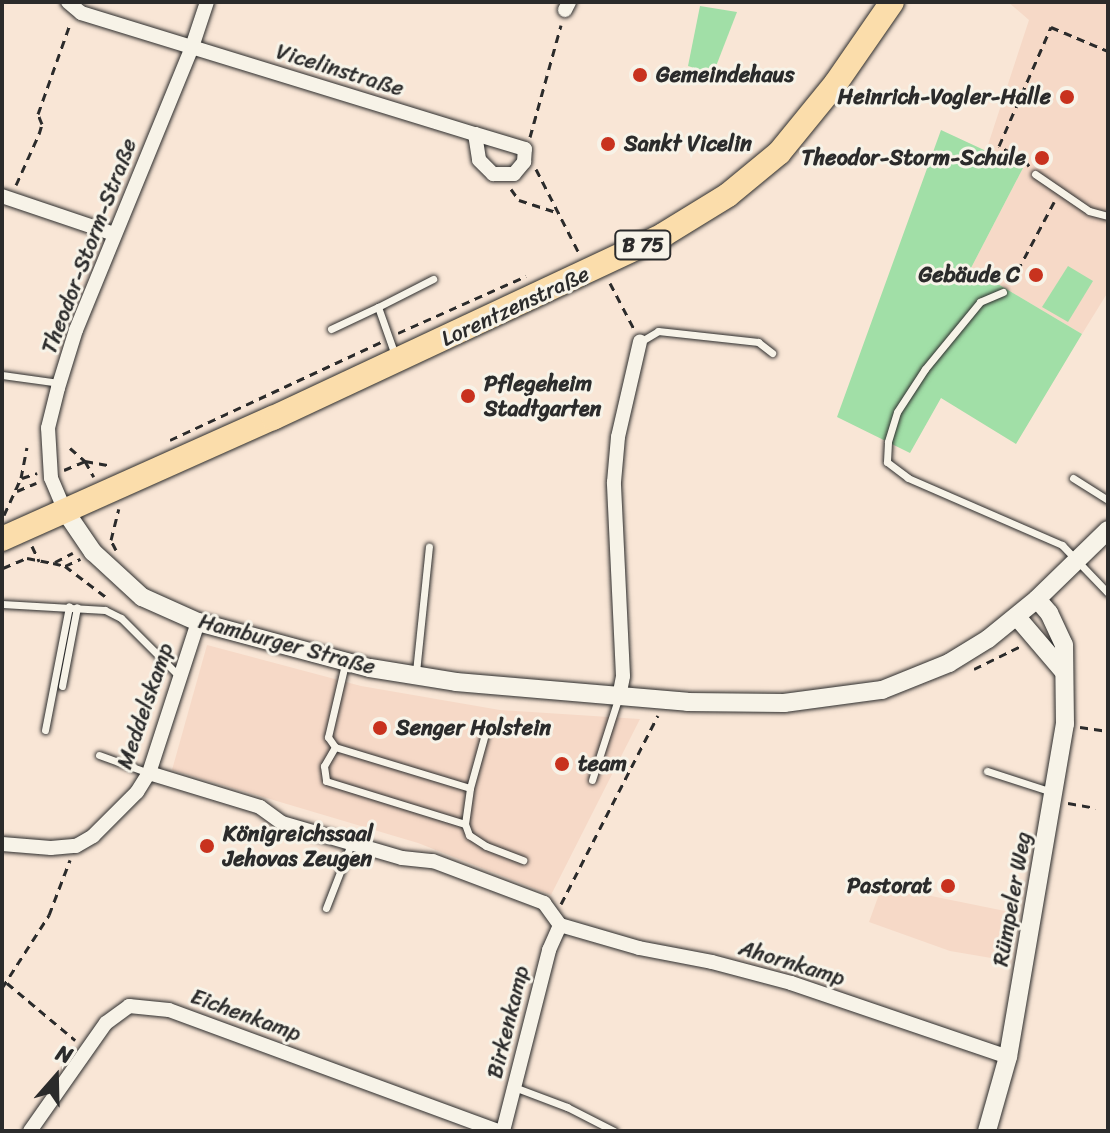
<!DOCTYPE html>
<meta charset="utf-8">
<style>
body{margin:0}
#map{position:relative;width:1110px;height:1133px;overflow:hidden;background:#f9e6d6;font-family:Sriracha,sans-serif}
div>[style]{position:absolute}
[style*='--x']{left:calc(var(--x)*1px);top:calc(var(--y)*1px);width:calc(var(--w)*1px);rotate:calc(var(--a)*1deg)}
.built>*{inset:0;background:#f6d9c7}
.green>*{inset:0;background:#a1dfa7}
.path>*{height:3px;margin-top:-1.5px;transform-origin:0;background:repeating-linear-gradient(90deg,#2b2b2b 0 8px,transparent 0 14px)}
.roads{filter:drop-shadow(0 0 2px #2b2b2b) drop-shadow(0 0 2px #2b2b2b)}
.service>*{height:7px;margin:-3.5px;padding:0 3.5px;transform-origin:3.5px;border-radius:3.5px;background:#f7f3e8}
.minor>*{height:14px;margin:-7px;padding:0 7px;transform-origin:7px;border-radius:7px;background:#f7f3e8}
.tertiary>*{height:18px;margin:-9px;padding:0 9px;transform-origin:9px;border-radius:9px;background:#f7f3e8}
.primary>*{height:24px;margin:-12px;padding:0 12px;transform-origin:12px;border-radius:12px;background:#fbddab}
.dots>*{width:22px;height:22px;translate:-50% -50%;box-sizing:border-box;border:4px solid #f7f3e8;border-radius:50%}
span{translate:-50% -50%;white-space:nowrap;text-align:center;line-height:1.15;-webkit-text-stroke:6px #f7f3e8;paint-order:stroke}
.shield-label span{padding:2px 6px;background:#f7f3e8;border:2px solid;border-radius:6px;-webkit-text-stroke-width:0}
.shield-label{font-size:20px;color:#2b2b2b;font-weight:700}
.street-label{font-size:22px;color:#2b2b2b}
.poi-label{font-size:22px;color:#2b2b2b;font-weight:700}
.left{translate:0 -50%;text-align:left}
.right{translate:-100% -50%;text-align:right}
.frame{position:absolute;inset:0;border:4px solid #2b2b2b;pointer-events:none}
.north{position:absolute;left:16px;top:1037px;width:80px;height:80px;-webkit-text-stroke:6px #f7f3e8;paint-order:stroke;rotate:20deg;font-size:22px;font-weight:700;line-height:32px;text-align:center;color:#2b2b2b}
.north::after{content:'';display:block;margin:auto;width:28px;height:36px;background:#2b2b2b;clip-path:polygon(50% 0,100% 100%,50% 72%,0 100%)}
</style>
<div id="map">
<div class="built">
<div style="clip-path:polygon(1008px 2px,1108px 2px,1108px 292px,1082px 334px,971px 268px,1023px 168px,987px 148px,1029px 20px)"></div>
<div style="clip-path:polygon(207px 645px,361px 686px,500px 710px,640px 719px,551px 895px,418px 843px,172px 770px)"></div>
<div style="clip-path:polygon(882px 886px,1010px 912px,1003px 960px,950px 951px,869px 922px)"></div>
</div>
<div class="green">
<div style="clip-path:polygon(700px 6px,737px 12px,713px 74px,688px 66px)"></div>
<div style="clip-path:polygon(941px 130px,1023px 168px,971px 268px,1082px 334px,1016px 444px,941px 398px,910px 453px,837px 417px)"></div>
<div style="clip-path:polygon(1068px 266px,1093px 281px,1068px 322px,1042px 307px)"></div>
</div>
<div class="path">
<div style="--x:2;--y:3;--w:1;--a:-90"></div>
<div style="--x:530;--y:137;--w:116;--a:-74.5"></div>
<div style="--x:1029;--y:166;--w:9;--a:-126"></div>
<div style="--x:1024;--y:159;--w:28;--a:-153"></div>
<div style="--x:999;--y:146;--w:130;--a:-66.4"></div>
<div style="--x:1051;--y:27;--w:62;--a:22.8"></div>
<div style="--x:536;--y:169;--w:97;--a:62.9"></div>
<div style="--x:16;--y:185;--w:56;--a:-65.7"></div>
<div style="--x:39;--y:134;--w:10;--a:-73"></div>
<div style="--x:42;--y:124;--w:11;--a:-112"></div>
<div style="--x:38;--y:114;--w:96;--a:-70.4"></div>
<div style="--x:511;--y:189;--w:14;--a:54"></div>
<div style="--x:519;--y:200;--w:42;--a:18"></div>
<div style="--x:610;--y:283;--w:52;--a:62.4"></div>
<div style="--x:1011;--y:283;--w:92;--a:-62"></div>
<div style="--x:398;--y:333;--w:140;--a:-24"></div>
<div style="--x:170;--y:440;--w:233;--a:-24.9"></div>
<div style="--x:70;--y:448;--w:20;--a:41"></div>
<div style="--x:85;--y:461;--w:27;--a:10"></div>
<div style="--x:64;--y:470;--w:23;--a:-23"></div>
<div style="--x:85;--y:461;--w:18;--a:61"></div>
<div style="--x:22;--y:478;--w:16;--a:-18"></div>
<div style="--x:17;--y:491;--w:21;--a:-23"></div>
<div style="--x:4;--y:515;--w:41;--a:-65.3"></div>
<div style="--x:21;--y:478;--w:31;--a:-79"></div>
<div style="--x:32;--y:546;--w:17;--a:65"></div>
<div style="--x:116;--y:550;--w:11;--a:-117"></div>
<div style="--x:111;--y:540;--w:32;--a:-76"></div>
<div style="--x:55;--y:562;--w:20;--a:-27"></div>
<div style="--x:65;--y:566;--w:17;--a:-25"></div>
<div style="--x:3;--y:568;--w:26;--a:-23"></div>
<div style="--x:27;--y:558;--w:26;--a:11"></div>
<div style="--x:53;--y:563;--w:12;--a:14"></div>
<div style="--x:65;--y:566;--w:51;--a:37.1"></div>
<div style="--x:974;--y:669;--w:52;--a:-26.1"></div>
<div style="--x:1080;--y:727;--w:28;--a:8"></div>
<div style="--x:1068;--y:803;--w:28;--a:10"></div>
<div style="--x:561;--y:904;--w:212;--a:-62.8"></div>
<div style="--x:7;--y:983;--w:89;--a:40"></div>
<div style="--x:2;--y:988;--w:87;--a:-57.2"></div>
<div style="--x:49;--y:915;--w:59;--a:-69.1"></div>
</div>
<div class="roads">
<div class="service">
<div style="--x:1035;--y:174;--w:65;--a:34.4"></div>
<div style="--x:1089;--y:211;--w:20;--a:15"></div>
<div style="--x:1003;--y:292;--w:25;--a:157"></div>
<div style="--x:980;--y:302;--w:87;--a:129.4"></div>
<div style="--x:925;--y:369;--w:51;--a:123.1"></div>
<div style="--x:897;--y:412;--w:31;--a:107"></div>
<div style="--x:888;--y:442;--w:20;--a:93"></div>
<div style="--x:887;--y:462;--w:26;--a:37"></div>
<div style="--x:908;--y:478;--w:168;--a:23.5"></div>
<div style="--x:1062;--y:545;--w:66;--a:46.2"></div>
<div style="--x:331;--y:329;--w:52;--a:-25.1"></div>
<div style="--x:640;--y:342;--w:21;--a:-31"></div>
<div style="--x:658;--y:331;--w:101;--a:6.3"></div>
<div style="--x:758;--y:342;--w:18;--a:38"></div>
<div style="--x:395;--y:355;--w:51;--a:-109.5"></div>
<div style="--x:378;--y:307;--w:62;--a:-27"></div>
<div style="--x:2;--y:375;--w:59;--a:7.9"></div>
<div style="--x:1073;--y:478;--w:41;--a:32.2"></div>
<div style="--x:2;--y:604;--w:103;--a:3.3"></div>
<div style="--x:105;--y:610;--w:18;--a:27"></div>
<div style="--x:121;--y:618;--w:82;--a:45"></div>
<div style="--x:345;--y:664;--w:75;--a:103.1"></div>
<div style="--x:328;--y:737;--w:12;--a:55"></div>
<div style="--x:335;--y:747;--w:141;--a:16.9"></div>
<div style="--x:470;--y:788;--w:56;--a:-74.5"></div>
<div style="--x:416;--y:672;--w:126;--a:-84.1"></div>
<div style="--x:62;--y:686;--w:80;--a:-79.2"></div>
<div style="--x:45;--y:730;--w:126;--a:-79"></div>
<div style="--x:335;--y:747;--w:22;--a:120"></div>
<div style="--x:324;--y:766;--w:15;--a:82"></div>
<div style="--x:326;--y:781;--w:145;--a:17.2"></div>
<div style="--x:465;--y:824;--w:36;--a:-82"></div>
<div style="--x:99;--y:755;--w:53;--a:19.8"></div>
<div style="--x:987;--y:771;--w:68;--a:17.9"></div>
<div style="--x:592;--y:780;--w:85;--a:-72.2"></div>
<div style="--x:465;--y:824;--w:12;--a:70"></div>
<div style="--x:469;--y:835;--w:20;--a:33"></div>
<div style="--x:486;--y:846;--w:40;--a:21"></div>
<div style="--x:326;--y:908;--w:69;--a:-68.7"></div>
<div style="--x:514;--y:1087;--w:57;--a:20.7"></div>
<div style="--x:567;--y:1107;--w:53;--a:27.1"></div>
</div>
<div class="minor">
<div style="--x:68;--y:2;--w:17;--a:40"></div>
<div style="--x:81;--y:13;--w:412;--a:17.1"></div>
<div style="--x:475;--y:134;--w:26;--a:81"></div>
<div style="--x:479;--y:160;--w:20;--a:45"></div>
<div style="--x:493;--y:174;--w:21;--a:0"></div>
<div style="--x:514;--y:174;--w:16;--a:-50"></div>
<div style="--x:524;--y:162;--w:13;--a:-86"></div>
<div style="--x:525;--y:149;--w:52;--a:-163.3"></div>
<div style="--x:565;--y:10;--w:9;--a:-63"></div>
<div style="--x:2;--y:196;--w:118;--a:18.7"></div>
<div style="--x:65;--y:511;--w:36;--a:-113"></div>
<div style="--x:51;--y:478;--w:50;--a:-93.4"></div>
<div style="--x:48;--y:428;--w:41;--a:-76"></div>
<div style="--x:58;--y:388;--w:61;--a:-72.8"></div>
<div style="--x:76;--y:330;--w:306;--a:-67.7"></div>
<div style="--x:192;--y:47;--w:47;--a:-71.6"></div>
<div style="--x:619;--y:697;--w:21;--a:-79"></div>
<div style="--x:623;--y:676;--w:194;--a:-92.7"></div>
<div style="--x:614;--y:482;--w:45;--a:-84.9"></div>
<div style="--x:618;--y:437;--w:98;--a:-77"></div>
<div style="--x:149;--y:773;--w:116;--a:17"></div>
<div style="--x:260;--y:807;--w:27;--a:36"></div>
<div style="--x:282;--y:823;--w:125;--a:16.3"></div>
<div style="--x:402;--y:858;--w:31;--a:6"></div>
<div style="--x:433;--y:861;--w:119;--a:20.7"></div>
<div style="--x:544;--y:903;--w:27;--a:54"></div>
<div style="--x:2;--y:844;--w:49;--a:4.7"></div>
<div style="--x:51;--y:848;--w:25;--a:-5"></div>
<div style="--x:76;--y:846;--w:20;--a:-30"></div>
<div style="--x:93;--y:836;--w:62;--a:-45"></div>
<div style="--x:137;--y:792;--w:22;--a:-58"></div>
<div style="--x:149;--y:773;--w:159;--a:-72"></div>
<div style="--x:560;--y:925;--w:82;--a:16.2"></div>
<div style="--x:639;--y:948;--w:74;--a:10.9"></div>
<div style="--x:712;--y:962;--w:82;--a:14.9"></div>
<div style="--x:791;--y:983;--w:229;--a:18.8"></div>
<div style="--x:30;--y:1131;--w:132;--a:-54.9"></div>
<div style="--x:106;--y:1023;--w:29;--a:-36"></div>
<div style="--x:129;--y:1006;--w:40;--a:5.7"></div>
<div style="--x:169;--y:1010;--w:350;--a:20.2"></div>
<div style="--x:503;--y:1131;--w:187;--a:-75.7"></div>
<div style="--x:549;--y:950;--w:27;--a:-66"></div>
</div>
<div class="tertiary">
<div style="--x:65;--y:511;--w:50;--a:55.7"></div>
<div style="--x:93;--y:552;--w:67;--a:42.6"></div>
<div style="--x:142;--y:597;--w:61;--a:24.1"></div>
<div style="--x:198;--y:622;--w:178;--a:15"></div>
<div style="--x:370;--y:668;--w:87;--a:9.2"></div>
<div style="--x:456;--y:682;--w:232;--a:4.9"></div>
<div style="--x:687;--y:702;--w:97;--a:0.6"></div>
<div style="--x:784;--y:703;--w:99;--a:-7.6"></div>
<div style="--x:882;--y:690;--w:72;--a:-21.9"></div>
<div style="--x:949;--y:663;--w:46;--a:-31.6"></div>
<div style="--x:988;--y:639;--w:63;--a:-39.2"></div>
<div style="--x:1037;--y:599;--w:99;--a:-44.2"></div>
<div style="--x:1017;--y:617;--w:72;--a:49.5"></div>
<div style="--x:987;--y:1131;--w:77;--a:-74.2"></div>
<div style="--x:1008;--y:1057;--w:338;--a:-80.3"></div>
<div style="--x:1065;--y:724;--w:79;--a:-90.7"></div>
<div style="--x:1064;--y:645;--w:35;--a:-115"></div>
<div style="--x:1049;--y:613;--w:18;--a:-131"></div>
</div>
<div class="primary">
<div style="--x:2;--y:539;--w:297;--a:-24.1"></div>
<div style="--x:273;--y:418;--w:431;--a:-25.1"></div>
<div style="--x:663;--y:235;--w:76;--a:-31.6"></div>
<div style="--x:728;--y:195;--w:66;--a:-39.5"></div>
<div style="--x:779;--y:153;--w:90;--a:-50.8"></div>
<div style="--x:836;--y:83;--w:98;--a:-55.3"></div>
</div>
</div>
<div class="dots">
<div style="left:640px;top:75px;background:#c8321e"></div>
<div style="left:1067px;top:97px;background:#c8321e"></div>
<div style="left:608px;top:144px;background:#c8321e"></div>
<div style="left:1042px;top:158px;background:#c8321e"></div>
<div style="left:1036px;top:275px;background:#c8321e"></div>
<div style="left:468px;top:396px;background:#c8321e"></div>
<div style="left:380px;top:728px;background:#c8321e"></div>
<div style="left:562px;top:764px;background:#c8321e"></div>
<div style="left:207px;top:846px;background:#c8321e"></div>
<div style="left:948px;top:886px;background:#c8321e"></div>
</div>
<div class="shield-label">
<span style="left:643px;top:245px">B 75</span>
</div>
<div class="street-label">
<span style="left:340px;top:70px;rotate:17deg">Vicelinstraße</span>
<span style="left:89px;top:246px;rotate:-69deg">Theodor-Storm-Straße</span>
<span style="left:515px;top:306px;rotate:-25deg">Lorentzenstraße</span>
<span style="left:287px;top:644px;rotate:15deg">Hamburger Straße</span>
<span style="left:145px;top:706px;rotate:-71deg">Meddelskamp</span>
<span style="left:1012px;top:899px;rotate:-80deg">Rümpeler Weg</span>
<span style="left:792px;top:963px;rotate:17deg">Ahornkamp</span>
<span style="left:246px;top:1015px;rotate:20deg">Eichenkamp</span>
<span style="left:508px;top:1022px;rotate:-76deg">Birkenkamp</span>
</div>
<div class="poi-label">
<span class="left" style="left:656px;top:75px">Gemeindehaus</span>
<span class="right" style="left:1051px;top:97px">Heinrich-Vogler-Halle</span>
<span class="left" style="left:624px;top:144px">Sankt Vicelin</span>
<span class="right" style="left:1026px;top:158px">Theodor-Storm-Schule</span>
<span class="right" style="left:1020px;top:275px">Gebäude C</span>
<span class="left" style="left:484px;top:396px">Pflegeheim<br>Stadtgarten</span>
<span class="left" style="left:396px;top:728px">Senger Holstein</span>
<span class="left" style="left:578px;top:764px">team</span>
<span class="left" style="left:223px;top:846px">Königreichssaal<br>Jehovas Zeugen</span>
<span class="right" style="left:932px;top:886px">Pastorat</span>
</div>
<div class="frame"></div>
<div class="north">N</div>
</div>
